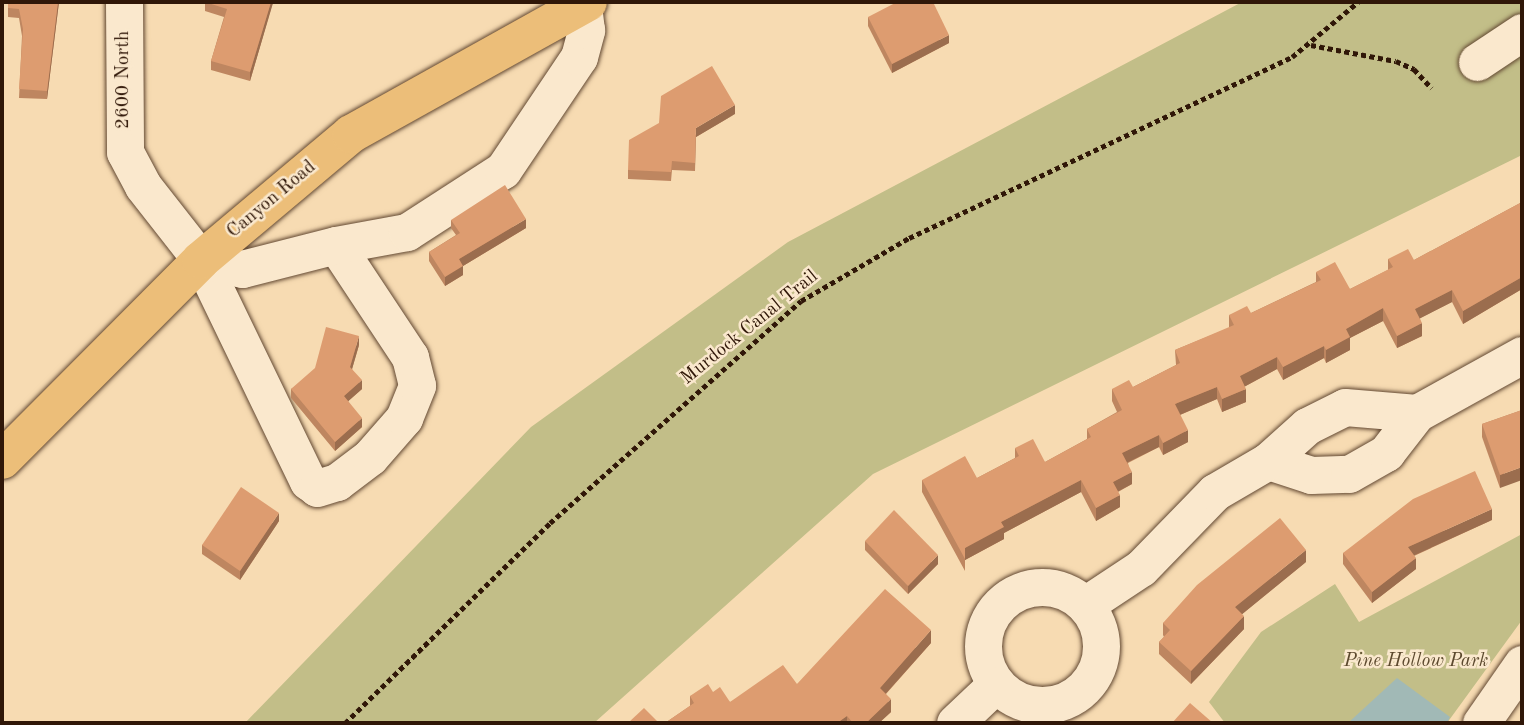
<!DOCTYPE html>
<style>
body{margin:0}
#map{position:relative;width:1524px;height:725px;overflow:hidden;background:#f7dbb2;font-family:"Old Standard TT",serif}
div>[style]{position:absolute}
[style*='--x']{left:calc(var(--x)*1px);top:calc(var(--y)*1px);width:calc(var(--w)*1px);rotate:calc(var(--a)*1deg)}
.green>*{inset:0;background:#c2be88}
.water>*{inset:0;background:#a1b9b6}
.path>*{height:4.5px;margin-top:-2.25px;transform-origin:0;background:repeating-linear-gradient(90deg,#301708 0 5px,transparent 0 8.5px)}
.roads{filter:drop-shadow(0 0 2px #624832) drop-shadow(0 0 2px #624832)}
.minor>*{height:37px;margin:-18.5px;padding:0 18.5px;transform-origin:18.5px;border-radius:18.5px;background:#fae8cd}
.minor>.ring{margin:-18.5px;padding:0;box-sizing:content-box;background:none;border:37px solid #fae8cd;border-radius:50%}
.major>*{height:38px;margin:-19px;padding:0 19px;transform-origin:19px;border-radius:19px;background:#ecbe79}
.wall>*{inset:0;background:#be8660}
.shaded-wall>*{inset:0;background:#9b6d4e}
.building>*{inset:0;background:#dd9c70}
span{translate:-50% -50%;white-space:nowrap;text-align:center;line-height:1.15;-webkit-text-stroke:5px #fae8cd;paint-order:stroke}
.street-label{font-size:19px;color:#301708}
.park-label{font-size:19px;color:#5c492e;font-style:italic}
.frame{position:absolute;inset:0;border:4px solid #301708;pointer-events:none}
</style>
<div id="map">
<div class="green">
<div style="clip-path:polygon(1242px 2px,1522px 2px,1522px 155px,873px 474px,594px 723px,245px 723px,531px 427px,788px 242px)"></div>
<div style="clip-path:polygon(1522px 534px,1522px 620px,1447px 723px,1225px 723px,1209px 702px,1261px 632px,1335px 584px,1359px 622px)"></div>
</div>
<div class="water">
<div style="clip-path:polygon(1397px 678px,1450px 717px,1447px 723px,1348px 723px)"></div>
</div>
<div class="path">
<div style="--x:1311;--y:45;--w:86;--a:10.7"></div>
<div style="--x:1396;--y:61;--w:20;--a:24"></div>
<div style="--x:1414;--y:69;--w:26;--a:47"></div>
<div style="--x:345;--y:723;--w:286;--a:-44.3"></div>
<div style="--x:550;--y:523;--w:335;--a:-41.5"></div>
<div style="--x:801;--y:301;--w:125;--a:-30.3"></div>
<div style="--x:909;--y:238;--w:424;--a:-25.3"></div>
<div style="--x:1292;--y:57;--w:86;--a:-39.8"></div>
</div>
<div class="roads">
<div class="minor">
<div style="--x:124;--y:2;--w:150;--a:89.6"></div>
<div style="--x:125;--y:152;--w:38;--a:62"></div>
<div style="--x:143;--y:186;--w:94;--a:51.9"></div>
<div style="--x:201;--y:260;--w:246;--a:64.2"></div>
<div style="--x:308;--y:481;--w:11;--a:38"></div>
<div style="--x:317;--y:488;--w:21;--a:-17"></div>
<div style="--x:337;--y:482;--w:41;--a:-37.1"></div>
<div style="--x:370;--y:457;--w:52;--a:-48.9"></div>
<div style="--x:404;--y:418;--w:35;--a:-68"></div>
<div style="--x:417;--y:385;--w:29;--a:-104"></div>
<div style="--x:410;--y:357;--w:134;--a:-123.5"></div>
<div style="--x:336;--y:245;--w:97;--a:165.7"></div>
<div style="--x:242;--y:269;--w:42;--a:-167.6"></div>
<div style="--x:1477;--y:62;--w:54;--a:-33.7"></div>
<div style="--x:336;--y:245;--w:72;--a:-10.4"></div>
<div style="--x:407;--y:232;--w:114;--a:-32.9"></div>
<div style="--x:503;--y:170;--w:136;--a:-56.1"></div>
<div style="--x:579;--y:57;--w:28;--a:-75"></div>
<div style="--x:586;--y:30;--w:25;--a:-97"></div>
<div style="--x:1268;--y:461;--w:45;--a:18"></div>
<div style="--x:1311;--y:475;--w:38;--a:-2"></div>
<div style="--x:1349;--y:474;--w:43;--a:-29.6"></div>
<div style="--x:1386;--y:453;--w:51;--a:-52.2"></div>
<div style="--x:1417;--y:413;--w:120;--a:-28.9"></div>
<div class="ring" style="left:983px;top:587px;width:81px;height:81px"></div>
<div style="--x:1085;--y:605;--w:67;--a:-33.5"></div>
<div style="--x:1141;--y:568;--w:106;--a:-45.8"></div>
<div style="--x:1215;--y:492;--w:61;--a:-30.3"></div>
<div style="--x:1268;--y:461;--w:52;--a:-41.9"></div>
<div style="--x:1307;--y:426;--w:42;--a:-26.6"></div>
<div style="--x:1345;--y:407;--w:72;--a:4.8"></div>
<div style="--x:955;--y:723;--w:54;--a:-43.5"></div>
<div style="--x:1481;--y:723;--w:72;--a:-55.2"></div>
</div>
<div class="major">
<div style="--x:2;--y:460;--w:282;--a:-45.1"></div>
<div style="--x:201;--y:260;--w:196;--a:-40"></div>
<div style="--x:351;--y:134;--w:271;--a:-29.1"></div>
</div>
</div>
<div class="wall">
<div style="clip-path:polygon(8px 2px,59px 2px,47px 99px,19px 98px,22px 36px,19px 18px,8px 17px)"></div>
<div style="clip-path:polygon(205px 2px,273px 2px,250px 81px,211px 70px,211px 61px,224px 17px,205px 11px)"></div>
<div style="clip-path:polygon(868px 17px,949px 43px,892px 73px,868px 26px)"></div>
<div style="clip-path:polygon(735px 114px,696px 137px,695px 171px,672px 170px,671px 181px,628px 179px,628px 170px)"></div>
<div style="clip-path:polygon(1522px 202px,1522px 289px,1463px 324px,1452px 302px,1420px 318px,1422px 336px,1397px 348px,1383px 321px,1350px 338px,1350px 350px,1326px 363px,1324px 358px,1283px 380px,1277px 369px,1244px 387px,1246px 402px,1222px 412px,1217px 399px,1180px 415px,1188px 442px,1163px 455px,1159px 447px,1128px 463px,1132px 484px,1118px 492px,1120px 507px,1096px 521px,1081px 492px,1004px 533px,1004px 539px,965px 560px,965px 571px,922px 492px,922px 480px,977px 478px,1015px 458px,1015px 448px,1045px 462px,1087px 439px,1087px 429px,1117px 412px,1112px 401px,1112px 389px,1133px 387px,1176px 365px,1175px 350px,1229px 328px,1229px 315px,1251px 313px,1316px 282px,1316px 272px,1350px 289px,1388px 270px,1388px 259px,1414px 260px)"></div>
<div style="clip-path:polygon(451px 220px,526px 228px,463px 266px,463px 275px,445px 286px,429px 261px,429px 252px,456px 235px,451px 228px)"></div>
<div style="clip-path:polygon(359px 345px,352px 369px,362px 389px,348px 401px,362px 427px,335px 451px,291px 398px,291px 389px)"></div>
<div style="clip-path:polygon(1522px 410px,1500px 488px,1482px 437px,1482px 424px)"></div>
<div style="clip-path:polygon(1492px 520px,1414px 556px,1416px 569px,1372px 603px,1343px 564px,1343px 553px)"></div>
<div style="clip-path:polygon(279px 521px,240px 580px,202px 554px,202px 545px)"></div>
<div style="clip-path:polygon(865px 541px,938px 564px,908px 594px,865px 550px)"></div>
<div style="clip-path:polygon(1306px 562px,1242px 614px,1244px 629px,1191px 684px,1159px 654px,1159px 642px,1164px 637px,1163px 635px,1163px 623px)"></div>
<div style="clip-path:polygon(931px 643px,886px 694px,891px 712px,879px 723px,665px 723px,690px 706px,690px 696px,713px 692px,730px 702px,797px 684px)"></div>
</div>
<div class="shaded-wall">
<div style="clip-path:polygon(58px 2px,59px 2px,47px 99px,47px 91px)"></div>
<div style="clip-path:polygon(271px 2px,273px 2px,273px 3px,250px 81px,250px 72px)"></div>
<div style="clip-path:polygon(949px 35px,949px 43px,892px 73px,892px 64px)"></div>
<div style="clip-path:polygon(735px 105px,735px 114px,696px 137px,695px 171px,696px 128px)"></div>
<div style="clip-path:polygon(526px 219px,526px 228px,463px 266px,463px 275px,445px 286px,445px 277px,459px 259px)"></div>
<div style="clip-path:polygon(1522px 277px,1522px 289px,1463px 324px,1463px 311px)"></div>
<div style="clip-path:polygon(1452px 290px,1452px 302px,1415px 321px,1415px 309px)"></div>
<div style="clip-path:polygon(1383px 308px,1383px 321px,1350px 338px,1350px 350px,1326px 363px,1326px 350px,1346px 329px)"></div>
<div style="clip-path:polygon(1422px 323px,1422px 336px,1397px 348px,1397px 336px)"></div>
<div style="clip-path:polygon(359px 336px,359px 345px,350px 376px,350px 367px)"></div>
<div style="clip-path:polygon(1324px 346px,1324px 358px,1283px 380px,1283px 367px)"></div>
<div style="clip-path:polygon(1277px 357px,1277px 369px,1240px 389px,1240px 376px)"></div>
<div style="clip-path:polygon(362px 380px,362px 389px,344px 405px,344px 396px)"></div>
<div style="clip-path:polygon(1217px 387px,1217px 399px,1175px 417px,1175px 404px)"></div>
<div style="clip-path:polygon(1246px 389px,1246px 402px,1222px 412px,1222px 399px)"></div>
<div style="clip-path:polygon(362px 418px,362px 427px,335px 451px,335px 442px)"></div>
<div style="clip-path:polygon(1188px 430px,1188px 442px,1163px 455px,1163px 443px)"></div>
<div style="clip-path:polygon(1159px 435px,1159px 447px,1122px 465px,1122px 453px)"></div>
<div style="clip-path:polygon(1522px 467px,1522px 480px,1500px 488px,1500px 475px)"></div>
<div style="clip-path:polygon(1132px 472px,1132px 484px,1113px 494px,1113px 482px)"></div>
<div style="clip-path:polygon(1081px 480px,1081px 492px,1004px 533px,1004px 539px,965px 560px,965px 548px,1001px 522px)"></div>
<div style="clip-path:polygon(1120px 495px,1120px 507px,1096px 521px,1096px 508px)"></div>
<div style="clip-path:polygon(1492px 509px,1492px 520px,1408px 558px,1408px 547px)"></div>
<div style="clip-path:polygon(279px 513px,279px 521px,240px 580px,240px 571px)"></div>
<div style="clip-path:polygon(1306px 550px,1306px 562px,1235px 620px,1235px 607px)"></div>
<div style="clip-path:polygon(938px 555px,938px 564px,908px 594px,908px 586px)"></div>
<div style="clip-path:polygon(1416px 558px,1416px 569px,1372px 603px,1372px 592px)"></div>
<div style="clip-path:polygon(1244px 616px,1244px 629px,1191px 684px,1191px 671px)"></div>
<div style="clip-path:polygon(931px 630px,931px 643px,880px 700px,880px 688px)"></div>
<div style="clip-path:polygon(891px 699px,891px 712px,879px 723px,866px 723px)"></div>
<div style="clip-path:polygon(847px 716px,847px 723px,837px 723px)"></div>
</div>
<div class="building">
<div style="clip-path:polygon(8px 2px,58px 2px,47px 91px,19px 89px,23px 29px,19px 9px,8px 8px)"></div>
<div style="clip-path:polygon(205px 2px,271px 2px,250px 72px,211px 61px,227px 9px)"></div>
<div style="clip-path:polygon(897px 2px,933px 2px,949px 35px,892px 64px,868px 17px)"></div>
<div style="clip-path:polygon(712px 66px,735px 105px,696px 128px,695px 163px,672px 161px,671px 172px,628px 170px,629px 140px,659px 123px,661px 96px)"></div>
<div style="clip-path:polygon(505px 185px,526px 219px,459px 259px,463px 266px,445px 277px,429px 252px,460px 233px,451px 220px)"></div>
<div style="clip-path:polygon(1522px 202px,1522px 277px,1463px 311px,1452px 290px,1415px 309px,1422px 323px,1397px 336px,1383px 308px,1346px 329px,1350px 337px,1326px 350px,1324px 346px,1283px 367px,1277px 357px,1240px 376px,1246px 389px,1222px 399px,1217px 387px,1175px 404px,1188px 430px,1163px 443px,1159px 435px,1122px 453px,1132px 472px,1113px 482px,1120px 495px,1096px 508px,1081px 480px,1001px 522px,1004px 527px,965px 548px,965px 559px,922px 480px,965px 456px,977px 478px,1019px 456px,1015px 448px,1033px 439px,1045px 462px,1091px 437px,1087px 429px,1122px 410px,1112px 389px,1129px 380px,1133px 387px,1180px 363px,1175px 350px,1234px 325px,1229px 315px,1247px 306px,1251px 313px,1321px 280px,1316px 272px,1335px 262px,1350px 289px,1393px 267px,1388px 259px,1408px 249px,1414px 260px)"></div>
<div style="clip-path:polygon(326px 327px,359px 336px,350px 367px,362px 380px,344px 396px,362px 418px,335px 442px,291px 389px,315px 368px)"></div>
<div style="clip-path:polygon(1522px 410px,1522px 467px,1500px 475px,1482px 424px)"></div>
<div style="clip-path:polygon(1475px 471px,1492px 509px,1408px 547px,1416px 558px,1372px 592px,1343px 553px,1413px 499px)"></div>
<div style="clip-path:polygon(241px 487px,279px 513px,240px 571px,202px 545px)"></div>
<div style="clip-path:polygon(894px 510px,938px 555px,908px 586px,865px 541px)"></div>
<div style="clip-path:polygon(1280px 518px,1306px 550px,1235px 607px,1244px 616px,1191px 671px,1159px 642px,1170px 630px,1163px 623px,1197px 585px)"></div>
<div style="clip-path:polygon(885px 589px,931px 630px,880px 688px,891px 699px,866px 723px,853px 723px,847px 716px,837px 723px,665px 723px,694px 703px,690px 696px,708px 684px,713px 692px,720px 687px,730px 702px,783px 665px,797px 684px)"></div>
<div style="clip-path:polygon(1190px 703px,1213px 723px,1172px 723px)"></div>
<div style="clip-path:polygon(644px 708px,659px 723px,628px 723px)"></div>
</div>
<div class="street-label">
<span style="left:124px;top:80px;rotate:-90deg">2600 North</span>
<span style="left:272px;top:200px;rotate:-40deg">Canyon Road</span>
<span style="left:750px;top:328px;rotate:-39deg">Murdock Canal Trail</span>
</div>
<div class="park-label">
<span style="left:1416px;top:662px">Pine Hollow Park</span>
</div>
<div class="frame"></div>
</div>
